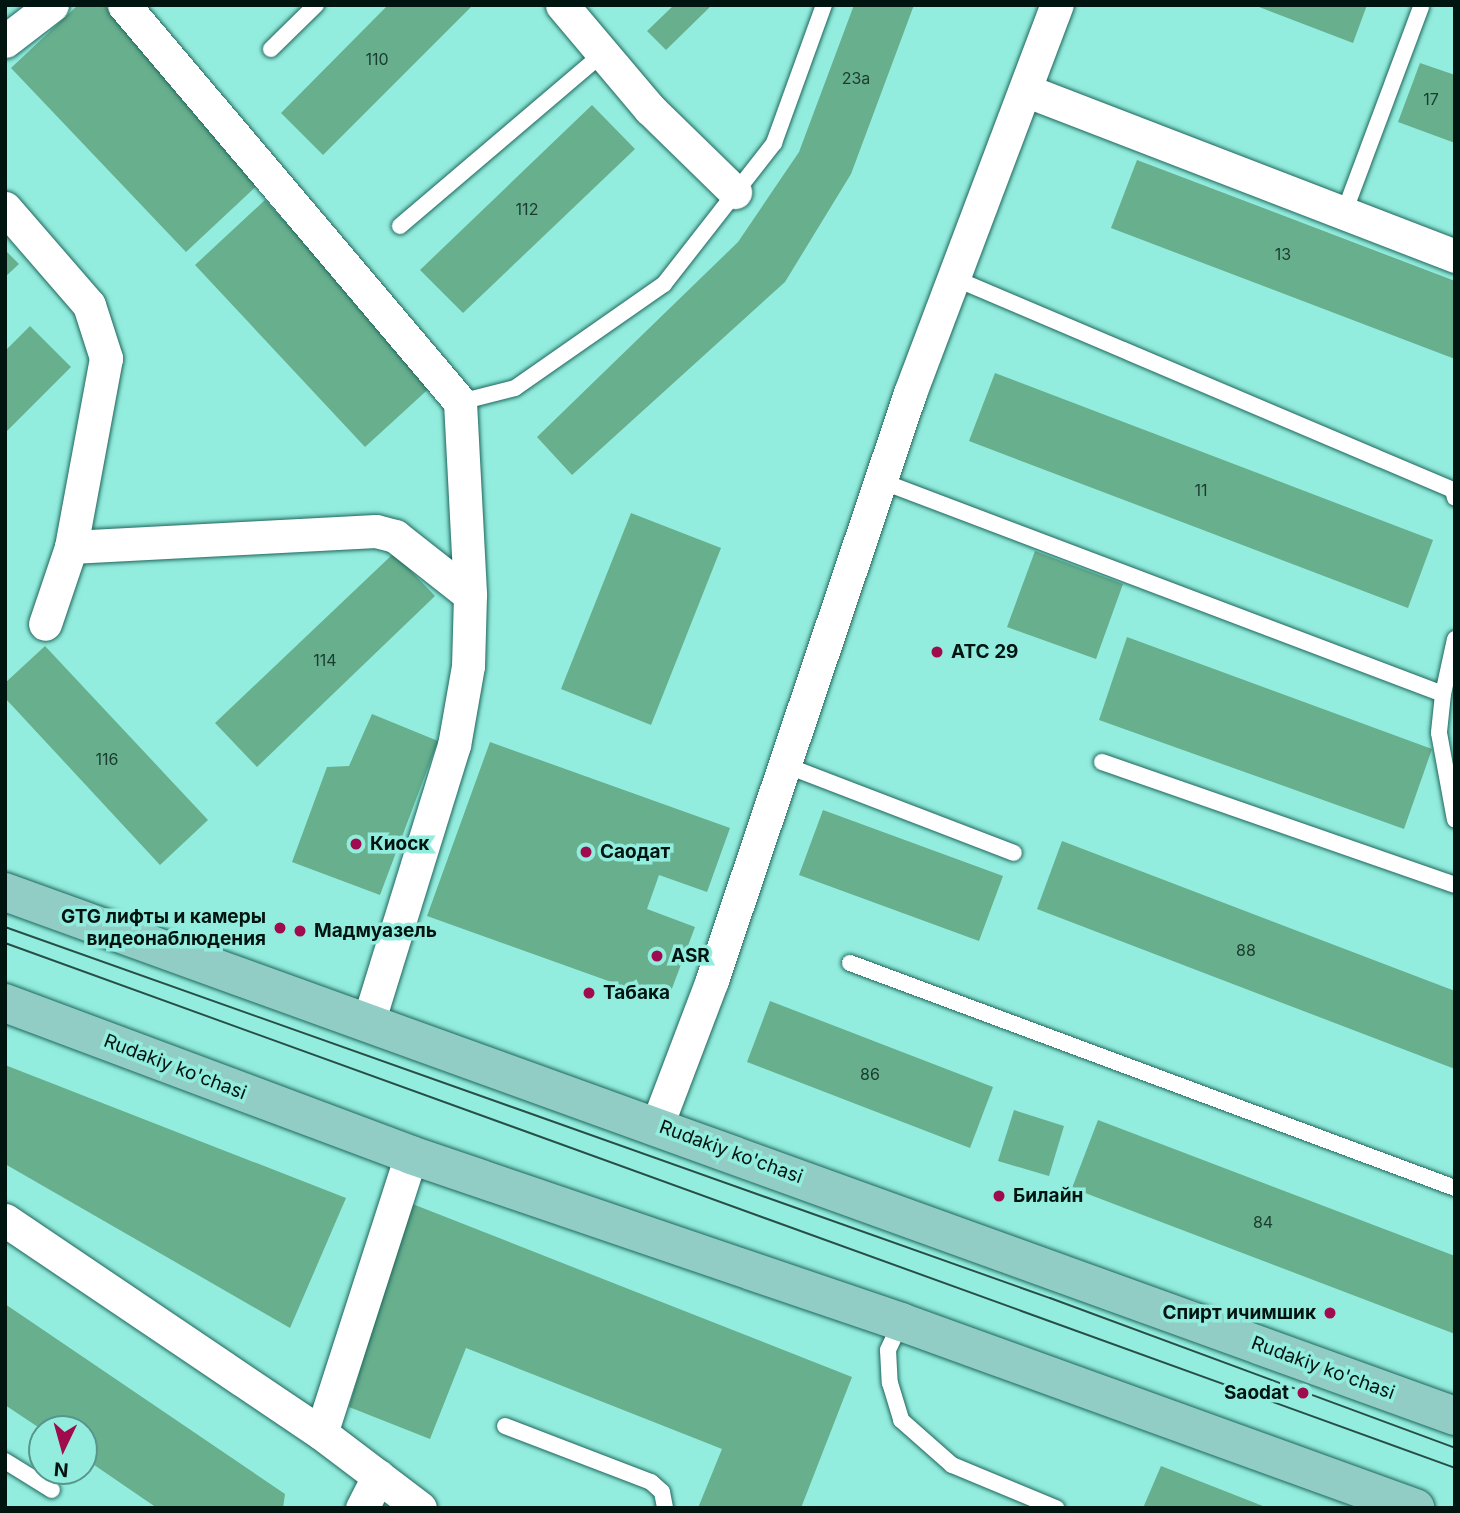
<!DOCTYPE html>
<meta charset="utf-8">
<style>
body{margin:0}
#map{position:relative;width:1460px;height:1513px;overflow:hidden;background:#93edde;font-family:Inter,sans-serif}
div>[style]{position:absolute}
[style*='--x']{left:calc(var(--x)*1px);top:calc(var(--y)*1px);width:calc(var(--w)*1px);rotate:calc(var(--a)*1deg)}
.building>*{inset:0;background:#67af8d}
.roads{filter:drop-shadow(0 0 2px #1f665c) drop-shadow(0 0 2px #1f665c)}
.service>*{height:16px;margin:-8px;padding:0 8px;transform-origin:8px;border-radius:8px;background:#fff}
.minor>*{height:33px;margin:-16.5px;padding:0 16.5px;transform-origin:16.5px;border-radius:16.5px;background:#fff}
.primary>*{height:38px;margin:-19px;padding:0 19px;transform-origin:19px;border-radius:19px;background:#91cdc4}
.tram>*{height:2px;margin:-1px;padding:0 1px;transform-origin:1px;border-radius:1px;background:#274e47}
.dots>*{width:19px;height:19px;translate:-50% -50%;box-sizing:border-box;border:4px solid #93edde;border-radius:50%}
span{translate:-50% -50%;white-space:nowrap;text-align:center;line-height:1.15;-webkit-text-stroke:7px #93edde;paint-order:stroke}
.number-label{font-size:16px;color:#1a3b2f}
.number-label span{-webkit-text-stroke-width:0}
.poi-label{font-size:19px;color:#001410;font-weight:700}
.left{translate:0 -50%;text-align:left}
.right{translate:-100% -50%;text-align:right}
.street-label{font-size:19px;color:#001410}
.frame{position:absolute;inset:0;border:7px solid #001410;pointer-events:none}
.north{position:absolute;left:28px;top:1415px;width:70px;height:70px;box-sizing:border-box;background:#93edde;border:2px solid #58968c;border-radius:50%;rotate:185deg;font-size:19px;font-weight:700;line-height:28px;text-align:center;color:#001410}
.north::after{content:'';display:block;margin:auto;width:24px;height:32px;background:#a00a4f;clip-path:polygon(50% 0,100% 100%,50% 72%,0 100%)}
</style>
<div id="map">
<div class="building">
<div style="clip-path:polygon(78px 5px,104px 5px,266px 177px,186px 252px,11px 68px)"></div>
<div style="clip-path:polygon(388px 5px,473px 5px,323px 155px,281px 113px)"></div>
<div style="clip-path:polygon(674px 5px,712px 5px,666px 50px,647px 31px)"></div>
<div style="clip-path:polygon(854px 5px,914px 5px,851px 174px,785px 282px,572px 475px,537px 437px,738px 242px,799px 152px)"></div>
<div style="clip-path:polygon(1254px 5px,1367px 5px,1353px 43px)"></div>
<div style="clip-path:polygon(1420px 63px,1455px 75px,1455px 143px,1398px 122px)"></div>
<div style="clip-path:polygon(592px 105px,635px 149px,463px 313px,420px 270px)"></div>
<div style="clip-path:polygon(1137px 160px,1455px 281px,1455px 359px,1111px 228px)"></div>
<div style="clip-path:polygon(265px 200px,435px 383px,365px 447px,195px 265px)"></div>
<div style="clip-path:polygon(5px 250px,19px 264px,5px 277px)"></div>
<div style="clip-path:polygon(30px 326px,71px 367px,5px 433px,5px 351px)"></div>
<div style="clip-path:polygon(995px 373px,1433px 540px,1408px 608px,969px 441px)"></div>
<div style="clip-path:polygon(631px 513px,721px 548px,651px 725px,561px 689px)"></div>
<div style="clip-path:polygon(1035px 551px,1123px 584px,1096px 659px,1007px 627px)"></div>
<div style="clip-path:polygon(394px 553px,435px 596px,257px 767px,215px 723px)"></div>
<div style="clip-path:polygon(1127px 637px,1432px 749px,1404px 829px,1099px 720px)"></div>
<div style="clip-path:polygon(45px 646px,208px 820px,160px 865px,5px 698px,5px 683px)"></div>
<div style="clip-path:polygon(372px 714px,438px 741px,380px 895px,292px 862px,327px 767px,349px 766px)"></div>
<div style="clip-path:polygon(490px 742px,730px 828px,707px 892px,659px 875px,647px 909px,695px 927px,667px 1002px,427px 916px)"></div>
<div style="clip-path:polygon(823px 810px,1003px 876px,979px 941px,799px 875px)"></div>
<div style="clip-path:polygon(1062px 841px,1455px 991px,1455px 1069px,1037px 909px)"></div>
<div style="clip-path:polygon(770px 1001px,993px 1087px,970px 1148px,747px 1062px)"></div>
<div style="clip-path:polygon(5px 1065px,346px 1198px,290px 1328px,5px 1164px)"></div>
<div style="clip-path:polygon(1014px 1110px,1064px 1126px,1049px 1176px,998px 1161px)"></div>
<div style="clip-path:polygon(1098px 1120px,1455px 1256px,1455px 1334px,1072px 1188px)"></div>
<div style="clip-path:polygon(410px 1203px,852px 1377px,801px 1508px,698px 1508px,722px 1449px,466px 1348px,430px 1439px,349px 1407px)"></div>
<div style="clip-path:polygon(5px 1304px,285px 1494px,283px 1508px,157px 1508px,84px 1458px,84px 1429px,41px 1429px,5px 1405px)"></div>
<div style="clip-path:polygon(1161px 1466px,1268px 1508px,1143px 1508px)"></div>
</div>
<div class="roads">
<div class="service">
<div style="--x:271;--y:49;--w:63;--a:-44.4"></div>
<div style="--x:1344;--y:213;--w:220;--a:-69.5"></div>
<div style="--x:400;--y:226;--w:267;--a:-40.4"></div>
<div style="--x:954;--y:278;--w:542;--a:23.02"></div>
<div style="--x:1453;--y:490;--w:8;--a:76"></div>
<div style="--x:460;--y:402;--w:57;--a:-14.3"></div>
<div style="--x:515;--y:388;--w:182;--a:-34.9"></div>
<div style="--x:664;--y:284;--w:179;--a:-52"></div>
<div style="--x:774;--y:143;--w:147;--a:-70.1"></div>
<div style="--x:881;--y:481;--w:601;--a:20.76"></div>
<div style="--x:1455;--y:639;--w:56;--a:102.3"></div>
<div style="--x:1443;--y:694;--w:39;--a:96"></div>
<div style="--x:1439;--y:733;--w:88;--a:79.6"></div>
<div style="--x:1102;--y:762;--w:374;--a:19.2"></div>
<div style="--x:785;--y:765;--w:245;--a:21"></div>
<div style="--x:850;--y:963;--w:645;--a:20.4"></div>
<div style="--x:901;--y:1322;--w:31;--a:115"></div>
<div style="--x:888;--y:1350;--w:33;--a:87"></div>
<div style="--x:890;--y:1383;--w:39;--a:73"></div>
<div style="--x:901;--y:1420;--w:68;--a:41.4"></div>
<div style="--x:952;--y:1465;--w:113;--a:22.5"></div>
<div style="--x:505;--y:1426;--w:156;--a:21"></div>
<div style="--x:651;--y:1482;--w:15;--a:42"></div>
<div style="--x:662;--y:1492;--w:16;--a:79"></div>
<div style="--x:5;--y:1461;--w:55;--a:31.7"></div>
</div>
<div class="minor">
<div style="--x:124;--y:5;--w:520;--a:49.76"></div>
<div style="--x:460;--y:402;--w:193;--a:87"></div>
<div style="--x:470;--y:595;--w:71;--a:91.6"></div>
<div style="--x:468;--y:666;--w:80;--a:100"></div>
<div style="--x:454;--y:745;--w:290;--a:107.2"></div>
<div style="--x:562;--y:5;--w:136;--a:49.8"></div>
<div style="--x:650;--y:109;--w:119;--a:44.3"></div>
<div style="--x:5;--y:41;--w:59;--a:-37.5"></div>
<div style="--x:1025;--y:90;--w:461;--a:21.1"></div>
<div style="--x:5;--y:208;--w:128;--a:49.1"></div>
<div style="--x:89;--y:305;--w:56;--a:72.2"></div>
<div style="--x:106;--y:358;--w:192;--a:100.5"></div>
<div style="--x:71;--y:547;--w:81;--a:108.7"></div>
<div style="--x:71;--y:547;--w:305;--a:-3"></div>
<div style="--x:376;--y:531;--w:20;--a:15"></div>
<div style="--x:395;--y:536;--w:95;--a:38.2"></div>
<div style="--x:657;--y:1125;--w:155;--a:-69.2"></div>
<div style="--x:712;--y:980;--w:619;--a:-71.36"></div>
<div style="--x:910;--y:393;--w:415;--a:-69.3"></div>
<div style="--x:411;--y:1155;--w:292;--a:107.9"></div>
<div style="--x:321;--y:1433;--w:124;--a:37.1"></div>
<div style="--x:5;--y:1220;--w:381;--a:34"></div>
<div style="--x:362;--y:1508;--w:36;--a:-63"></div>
</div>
<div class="primary">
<div style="--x:5;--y:892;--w:1542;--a:19.87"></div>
<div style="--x:5;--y:1003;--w:434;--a:20.5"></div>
<div style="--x:411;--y:1155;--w:518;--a:18.82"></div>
<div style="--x:901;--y:1322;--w:547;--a:19.89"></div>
</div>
</div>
<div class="tram">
<div style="--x:5;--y:927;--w:1109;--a:19.55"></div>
<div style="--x:1050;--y:1298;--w:432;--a:20.3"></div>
<div style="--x:5;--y:943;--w:1542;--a:19.9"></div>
</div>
<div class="dots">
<div style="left:937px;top:652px;background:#a00a4f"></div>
<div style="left:356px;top:844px;background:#a00a4f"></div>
<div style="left:586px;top:852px;background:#a00a4f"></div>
<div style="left:280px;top:928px;background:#a00a4f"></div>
<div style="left:300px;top:931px;background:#a00a4f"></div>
<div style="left:657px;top:956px;background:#a00a4f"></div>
<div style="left:589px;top:993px;background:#a00a4f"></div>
<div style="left:999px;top:1196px;background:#a00a4f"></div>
<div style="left:1330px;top:1313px;background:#a00a4f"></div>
<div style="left:1303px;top:1393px;background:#a00a4f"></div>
</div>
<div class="number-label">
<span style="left:377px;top:59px">110</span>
<span style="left:856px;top:78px">23а</span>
<span style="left:1431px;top:99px">17</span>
<span style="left:527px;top:209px">112</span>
<span style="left:1283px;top:254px">13</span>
<span style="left:1201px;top:490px">11</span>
<span style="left:325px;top:660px">114</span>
<span style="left:107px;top:759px">116</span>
<span style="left:1246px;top:950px">88</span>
<span style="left:870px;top:1074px">86</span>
<span style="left:1263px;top:1222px">84</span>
</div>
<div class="poi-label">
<span class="left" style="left:951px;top:652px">АТС 29</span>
<span class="left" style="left:370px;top:844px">Киоск</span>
<span class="left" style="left:600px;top:852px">Саодат</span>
<span class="right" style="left:266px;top:928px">GTG лифты и камеры<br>видеонаблюдения</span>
<span class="left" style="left:314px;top:931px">Мадмуазель</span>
<span class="left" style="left:671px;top:956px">ASR</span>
<span class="left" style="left:603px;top:993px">Табака</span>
<span class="left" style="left:1013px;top:1196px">Билайн</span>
<span class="right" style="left:1316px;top:1313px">Спирт ичимшик</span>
<span class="right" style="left:1289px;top:1393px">Saodat</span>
</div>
<div class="street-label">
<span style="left:175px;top:1067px;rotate:21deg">Rudakiy ko'chasi</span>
<span style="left:731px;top:1152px;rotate:20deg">Rudakiy ko'chasi</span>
<span style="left:1323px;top:1368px;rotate:20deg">Rudakiy ko'chasi</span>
</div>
<div class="frame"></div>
<div class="north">N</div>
</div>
